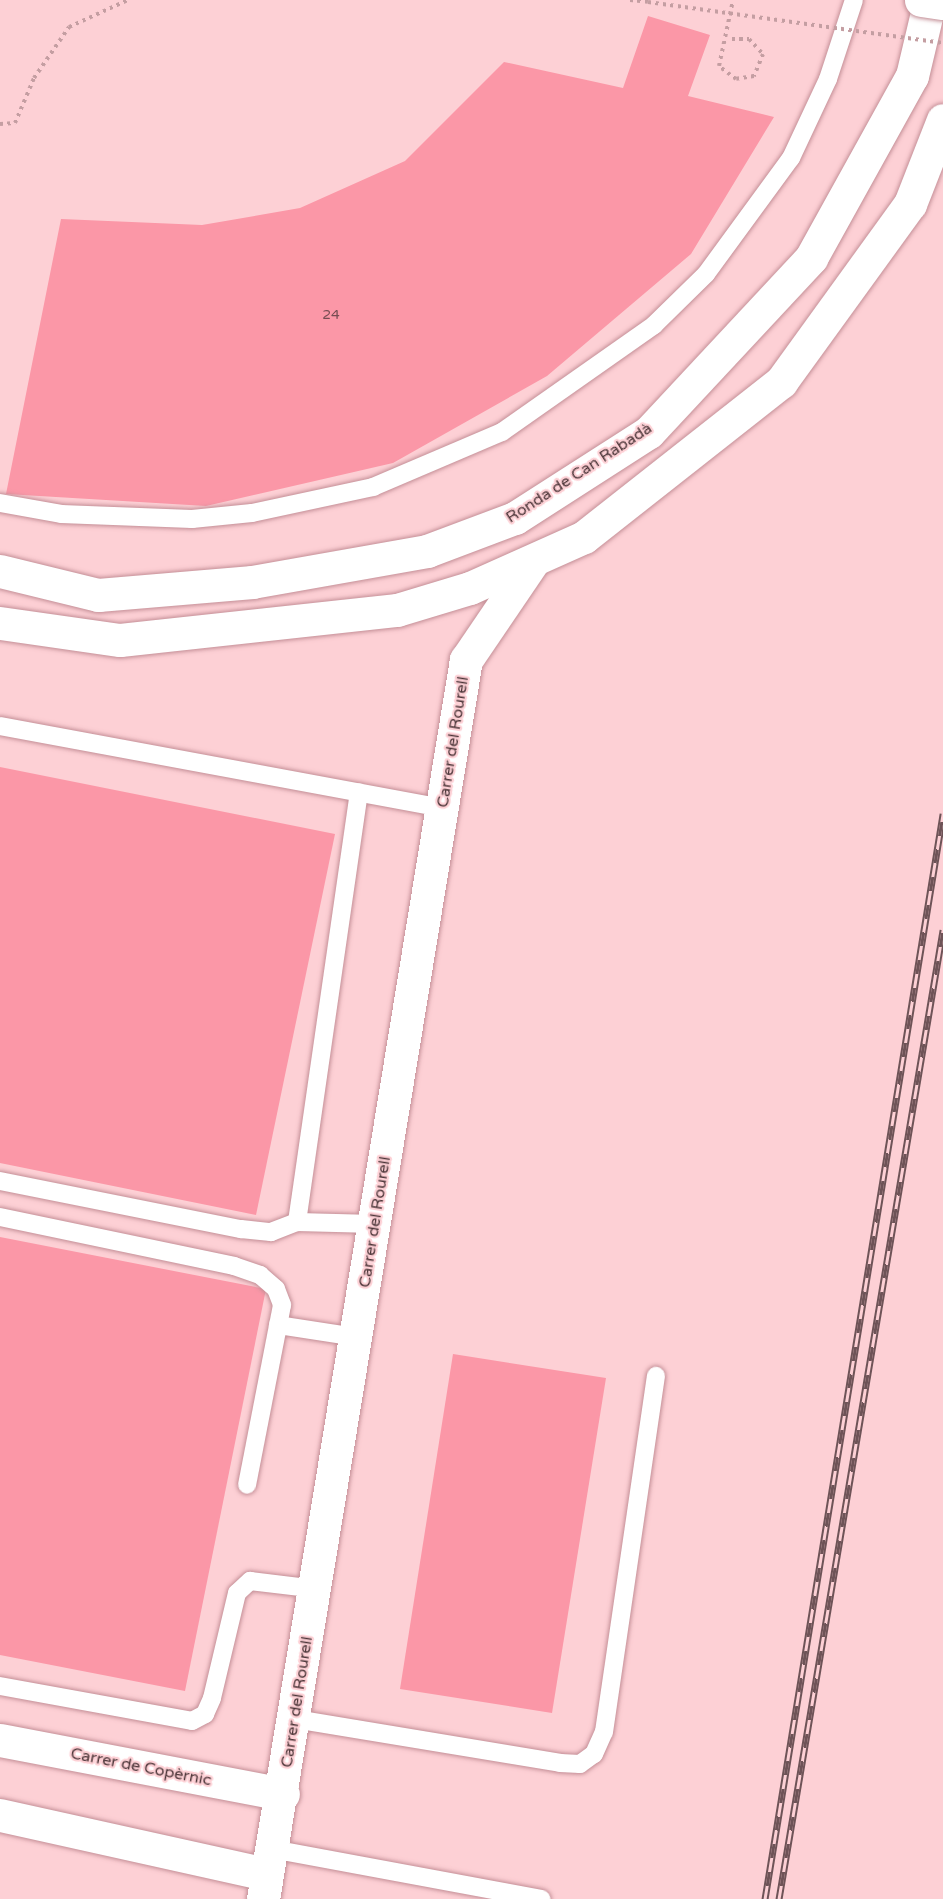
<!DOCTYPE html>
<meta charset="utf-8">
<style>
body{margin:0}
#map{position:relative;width:943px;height:1899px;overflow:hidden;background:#fdd0d5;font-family:"Varela Round",sans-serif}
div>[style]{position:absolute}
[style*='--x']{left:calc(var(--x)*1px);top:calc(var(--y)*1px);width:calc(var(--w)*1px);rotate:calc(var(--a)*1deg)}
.building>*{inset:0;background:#fb97a7}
.path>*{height:4px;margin-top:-2px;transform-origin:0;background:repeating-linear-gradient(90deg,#c49ea2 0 3px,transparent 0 7.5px)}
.roads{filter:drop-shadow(0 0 2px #c48f97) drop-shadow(0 0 2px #c48f97)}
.lane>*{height:18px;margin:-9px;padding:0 9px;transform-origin:9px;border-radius:9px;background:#fff}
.street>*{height:33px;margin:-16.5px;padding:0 16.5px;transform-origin:16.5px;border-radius:16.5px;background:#fff}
.rail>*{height:7px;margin-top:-3.5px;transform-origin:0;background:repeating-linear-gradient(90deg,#fdd0d5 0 14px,#6e5357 0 28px);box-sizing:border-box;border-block:2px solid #6e5357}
.path-bridge>*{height:4px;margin-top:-2px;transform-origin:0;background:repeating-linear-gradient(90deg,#c49ea2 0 3px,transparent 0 7.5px)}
.bridges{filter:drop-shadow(0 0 2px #c48f97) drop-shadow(0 0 2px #c48f97)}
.secondary-bridge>*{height:33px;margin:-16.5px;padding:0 16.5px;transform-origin:16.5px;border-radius:16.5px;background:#fff}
span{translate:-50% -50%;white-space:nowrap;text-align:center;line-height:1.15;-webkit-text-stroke:4.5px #fdd0d5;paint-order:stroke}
.number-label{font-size:14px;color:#764d53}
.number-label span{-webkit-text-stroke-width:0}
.street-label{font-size:16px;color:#4a3437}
</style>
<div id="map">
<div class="building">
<div style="clip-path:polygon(648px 16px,710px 35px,688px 96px,774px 117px,691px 254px,547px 376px,393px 463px,206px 506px,6px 494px,61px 219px,202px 225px,300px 208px,405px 161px,504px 62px,623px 88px)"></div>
<div style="clip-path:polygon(0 767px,335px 834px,256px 1215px,0 1163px)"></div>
<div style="clip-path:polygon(0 1237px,266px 1289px,185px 1691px,0 1655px)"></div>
<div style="clip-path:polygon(453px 1354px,606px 1378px,552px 1713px,400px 1689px)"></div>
</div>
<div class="path">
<div style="--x:630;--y:0;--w:18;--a:6"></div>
<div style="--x:0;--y:124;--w:15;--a:-4"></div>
<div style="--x:15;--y:123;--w:49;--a:-67.1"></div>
<div style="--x:34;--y:78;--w:62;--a:-55.5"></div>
<div style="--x:69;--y:27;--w:65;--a:-24.6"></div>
</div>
<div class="roads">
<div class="lane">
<div style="--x:0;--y:503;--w:62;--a:10.2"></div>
<div style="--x:61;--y:514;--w:131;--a:2.2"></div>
<div style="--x:192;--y:519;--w:60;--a:-5.7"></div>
<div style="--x:252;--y:513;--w:124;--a:-12.1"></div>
<div style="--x:373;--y:487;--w:140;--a:-23.1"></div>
<div style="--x:502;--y:432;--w:186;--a:-35.1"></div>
<div style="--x:654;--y:325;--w:73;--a:-44.4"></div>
<div style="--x:706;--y:274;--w:144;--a:-53.8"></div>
<div style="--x:791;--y:158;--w:87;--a:-64.9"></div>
<div style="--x:828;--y:79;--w:83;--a:-71.8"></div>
<div style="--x:0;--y:726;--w:450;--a:10.5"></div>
<div style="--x:0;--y:1181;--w:246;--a:11.3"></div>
<div style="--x:241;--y:1229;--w:30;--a:6"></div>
<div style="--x:271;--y:1232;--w:28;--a:-21"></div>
<div style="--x:297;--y:1222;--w:78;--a:1.5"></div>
<div style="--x:0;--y:1217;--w:239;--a:11.8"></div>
<div style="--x:234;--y:1266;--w:28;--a:19"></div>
<div style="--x:260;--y:1275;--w:21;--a:41"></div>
<div style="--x:276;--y:1289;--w:17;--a:69"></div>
<div style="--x:282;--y:1305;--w:183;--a:101"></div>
<div style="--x:297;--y:1222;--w:434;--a:-81.8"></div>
<div style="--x:278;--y:1325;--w:79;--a:8.7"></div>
<div style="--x:0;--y:1686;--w:195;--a:10.3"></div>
<div style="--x:192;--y:1721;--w:15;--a:-28"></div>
<div style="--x:205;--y:1714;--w:17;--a:-66"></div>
<div style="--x:212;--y:1698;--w:108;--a:-76.6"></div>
<div style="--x:237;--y:1593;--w:18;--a:-43"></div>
<div style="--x:250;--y:1581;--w:66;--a:6.9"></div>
<div style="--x:295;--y:1719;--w:269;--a:9.4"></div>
<div style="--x:560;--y:1763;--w:20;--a:3"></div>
<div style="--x:580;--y:1764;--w:17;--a:-36"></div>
<div style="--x:594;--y:1754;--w:24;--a:-66"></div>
<div style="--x:604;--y:1732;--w:360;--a:-81.7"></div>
<div style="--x:272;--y:1849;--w:274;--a:10.5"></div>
</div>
<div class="street">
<div style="--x:0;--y:571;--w:101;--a:13.8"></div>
<div style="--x:98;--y:595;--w:155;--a:-4.8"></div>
<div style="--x:252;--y:582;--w:178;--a:-10"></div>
<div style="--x:427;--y:551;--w:94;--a:-20.6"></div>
<div style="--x:515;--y:518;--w:159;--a:-32.7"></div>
<div style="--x:649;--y:432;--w:238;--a:-47"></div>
<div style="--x:811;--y:258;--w:208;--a:-61"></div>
<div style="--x:912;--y:76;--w:78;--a:-76.7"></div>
<div style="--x:0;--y:623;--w:121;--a:8.1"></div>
<div style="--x:120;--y:640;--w:279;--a:-6.2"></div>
<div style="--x:397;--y:610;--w:76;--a:-16.8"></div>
<div style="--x:470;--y:588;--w:125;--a:-24.1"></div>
<div style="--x:584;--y:537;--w:251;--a:-38.2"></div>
<div style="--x:781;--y:382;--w:220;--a:-54.1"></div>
<div style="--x:910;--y:204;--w:90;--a:-68.6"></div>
<div style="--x:0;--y:1740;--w:288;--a:10.8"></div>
<div style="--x:0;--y:1815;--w:273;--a:12.5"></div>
<div style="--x:263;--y:1899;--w:1256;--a:-80.7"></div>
<div style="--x:466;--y:660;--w:117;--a:-55.8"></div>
</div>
</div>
<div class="rail">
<div style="--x:765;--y:1899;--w:1100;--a:-80.68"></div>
<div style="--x:779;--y:1899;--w:983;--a:-80.39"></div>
</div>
<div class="path-bridge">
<div style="--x:648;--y:2;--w:298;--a:7.9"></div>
<div style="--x:732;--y:39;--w:17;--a:0"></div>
<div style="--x:749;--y:39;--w:21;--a:47"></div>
<div style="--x:763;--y:54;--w:24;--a:112"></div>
<div style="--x:754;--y:76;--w:18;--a:171"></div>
<div style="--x:736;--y:79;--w:21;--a:-143"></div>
<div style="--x:719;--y:66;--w:67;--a:-78"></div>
</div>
<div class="bridges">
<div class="secondary-bridge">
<div style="--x:921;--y:0;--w:22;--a:8"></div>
</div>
</div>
<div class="number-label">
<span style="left:331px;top:315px">24</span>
</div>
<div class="street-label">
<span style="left:579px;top:473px;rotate:-33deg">Ronda de Can Rabadà</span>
<span style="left:453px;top:742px;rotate:-81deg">Carrer del Rourell</span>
<span style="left:375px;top:1222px;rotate:-81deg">Carrer del Rourell</span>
<span style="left:297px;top:1702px;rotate:-81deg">Carrer del Rourell</span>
<span style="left:141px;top:1767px;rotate:11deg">Carrer de Copèrnic</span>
</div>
</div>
